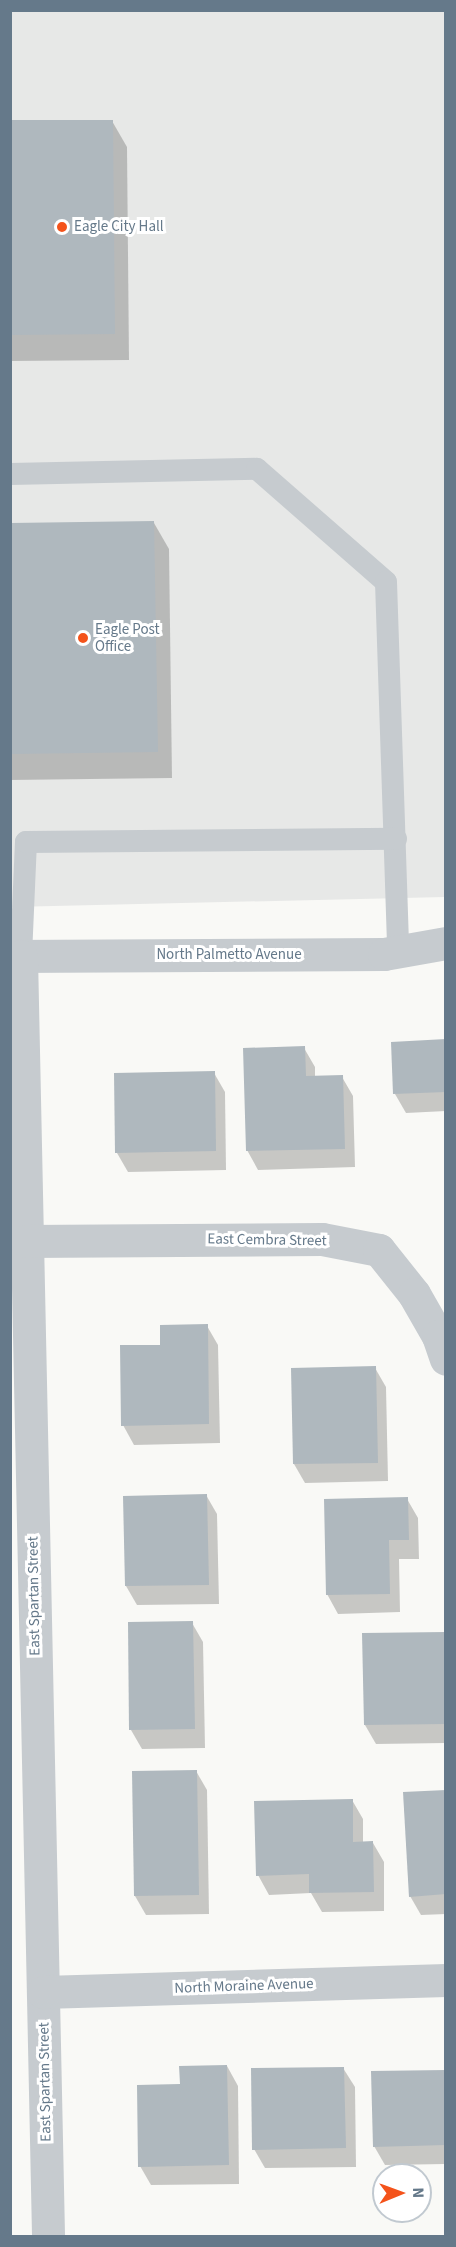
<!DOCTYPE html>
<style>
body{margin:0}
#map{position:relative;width:456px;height:2247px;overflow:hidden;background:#f9f9f6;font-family:"Source Sans 3",sans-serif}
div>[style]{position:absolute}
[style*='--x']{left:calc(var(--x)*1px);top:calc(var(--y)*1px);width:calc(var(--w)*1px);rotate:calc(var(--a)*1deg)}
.built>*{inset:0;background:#e7e8e7}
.shadow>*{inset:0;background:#0003}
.building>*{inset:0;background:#afb8be}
.service>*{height:22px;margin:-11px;padding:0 11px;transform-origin:11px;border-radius:11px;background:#c6cbcf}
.minor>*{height:33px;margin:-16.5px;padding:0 16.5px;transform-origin:16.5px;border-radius:16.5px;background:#c6cbcf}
.dots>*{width:16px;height:16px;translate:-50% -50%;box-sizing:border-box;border:3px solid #fff;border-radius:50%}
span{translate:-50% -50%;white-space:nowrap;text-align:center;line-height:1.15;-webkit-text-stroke:6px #fff;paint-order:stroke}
.poi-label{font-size:15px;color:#65798a}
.left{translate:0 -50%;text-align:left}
.street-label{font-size:15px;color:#65798a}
.frame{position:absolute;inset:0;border:12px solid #65798a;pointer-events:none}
.north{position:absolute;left:372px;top:2163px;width:60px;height:60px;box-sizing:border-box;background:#fff;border:2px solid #c1c9d0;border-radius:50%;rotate:89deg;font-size:16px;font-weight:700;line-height:24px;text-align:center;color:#65798a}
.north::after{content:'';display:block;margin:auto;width:21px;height:27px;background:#f4531b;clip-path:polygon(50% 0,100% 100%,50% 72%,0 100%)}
</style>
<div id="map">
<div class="built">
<div style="clip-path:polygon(10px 11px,445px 11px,445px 897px,11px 907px)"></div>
</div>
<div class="shadow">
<div style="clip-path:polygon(112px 121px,127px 147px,129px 360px,10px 361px,10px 122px)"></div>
<div style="clip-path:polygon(154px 523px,169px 549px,172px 778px,10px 780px,10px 525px)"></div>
<div style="clip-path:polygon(446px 1041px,446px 1111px,406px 1113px,395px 1094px)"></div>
<div style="clip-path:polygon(304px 1048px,315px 1067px,315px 1077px,342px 1077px,353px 1096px,355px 1167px,258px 1170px,247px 1150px)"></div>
<div style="clip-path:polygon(214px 1073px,225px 1092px,226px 1170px,128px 1172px,117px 1153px)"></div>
<div style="clip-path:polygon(207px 1326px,218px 1345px,220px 1443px,134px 1445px,123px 1425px,161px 1346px)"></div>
<div style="clip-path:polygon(375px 1368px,386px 1387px,388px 1481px,305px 1483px,294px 1464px)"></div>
<div style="clip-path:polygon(206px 1495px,217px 1514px,219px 1604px,137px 1605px,126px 1586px)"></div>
<div style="clip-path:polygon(407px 1499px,418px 1518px,419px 1559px,399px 1559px,400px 1612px,338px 1614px,327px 1594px)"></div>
<div style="clip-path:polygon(192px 1623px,203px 1642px,205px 1748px,142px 1749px,131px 1730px)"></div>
<div style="clip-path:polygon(446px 1633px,446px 1743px,376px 1744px,365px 1725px)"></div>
<div style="clip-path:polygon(196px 1771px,207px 1790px,209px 1914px,146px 1915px,135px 1896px)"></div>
<div style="clip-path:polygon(446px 1791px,446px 1914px,421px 1915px,410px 1896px)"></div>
<div style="clip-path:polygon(352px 1800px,363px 1819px,363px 1843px,373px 1843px,384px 1862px,384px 1911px,322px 1912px,311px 1893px,269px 1895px,258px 1875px)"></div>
<div style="clip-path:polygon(227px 2066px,238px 2086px,239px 2184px,151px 2185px,140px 2166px,181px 2086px)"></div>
<div style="clip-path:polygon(343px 2068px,355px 2087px,356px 2167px,265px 2168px,254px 2149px)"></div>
<div style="clip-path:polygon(446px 2071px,446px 2164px,385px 2165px,374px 2146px)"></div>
</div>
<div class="building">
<div style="clip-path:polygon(10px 120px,113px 120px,115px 334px,10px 335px)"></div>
<div style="clip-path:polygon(154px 521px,158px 752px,10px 754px,10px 523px)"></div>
<div style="clip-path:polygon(446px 1039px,446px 1092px,393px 1094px,391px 1042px)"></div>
<div style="clip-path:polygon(305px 1046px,306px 1076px,343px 1075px,345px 1149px,246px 1151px,243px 1048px)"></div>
<div style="clip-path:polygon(215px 1071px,216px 1151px,115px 1153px,114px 1073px)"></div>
<div style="clip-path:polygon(208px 1324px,209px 1424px,121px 1426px,120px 1345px,160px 1345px,160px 1325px)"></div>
<div style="clip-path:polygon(376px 1366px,378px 1463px,293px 1464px,291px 1368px)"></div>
<div style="clip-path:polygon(207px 1494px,209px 1585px,125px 1586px,123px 1496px)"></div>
<div style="clip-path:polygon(408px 1497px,409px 1540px,389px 1540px,390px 1594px,326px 1595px,324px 1499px)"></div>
<div style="clip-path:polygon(193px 1621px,195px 1729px,129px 1730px,128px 1622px)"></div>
<div style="clip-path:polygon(446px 1632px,446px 1724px,364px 1725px,362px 1633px)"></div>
<div style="clip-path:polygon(197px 1770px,199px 1895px,134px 1896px,132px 1771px)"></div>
<div style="clip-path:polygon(446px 1790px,446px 1894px,409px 1897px,403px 1792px)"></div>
<div style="clip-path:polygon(353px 1799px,353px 1842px,373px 1841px,374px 1892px,309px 1893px,309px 1874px,256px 1876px,254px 1801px)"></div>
<div style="clip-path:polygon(227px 2065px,229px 2165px,138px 2167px,137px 2085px,180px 2084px,179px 2066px)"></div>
<div style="clip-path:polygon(344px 2067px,346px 2148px,252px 2150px,251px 2068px)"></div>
<div style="clip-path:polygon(446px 2070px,446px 2145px,373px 2147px,371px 2071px)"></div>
</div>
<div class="service">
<div style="--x:10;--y:474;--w:247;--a:-1.2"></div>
<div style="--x:257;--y:469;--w:171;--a:41.2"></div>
<div style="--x:386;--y:582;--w:370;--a:88.1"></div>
<div style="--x:21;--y:956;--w:114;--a:-87.5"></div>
<div style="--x:26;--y:842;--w:370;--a:-0.5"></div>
</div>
<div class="minor">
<div style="--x:10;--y:956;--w:374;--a:-0.3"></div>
<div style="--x:384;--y:954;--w:63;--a:-10.1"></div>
<div style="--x:21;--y:956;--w:1280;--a:88.79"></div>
<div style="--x:26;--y:1241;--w:296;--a:-0.4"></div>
<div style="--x:322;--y:1239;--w:58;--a:10.9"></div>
<div style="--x:379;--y:1250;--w:56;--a:51.5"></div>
<div style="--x:414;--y:1294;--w:48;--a:60.3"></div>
<div style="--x:438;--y:1336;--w:24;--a:71"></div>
<div style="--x:43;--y:1992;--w:403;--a:-1.7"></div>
</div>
<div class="dots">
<div style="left:62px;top:227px;background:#f4531b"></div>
<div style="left:83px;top:638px;background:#f4531b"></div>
</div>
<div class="poi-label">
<span class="left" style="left:74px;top:227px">Eagle City Hall</span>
<span class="left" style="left:95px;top:638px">Eagle Post<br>Office</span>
</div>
<div class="street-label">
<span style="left:229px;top:955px">North Palmetto Avenue</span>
<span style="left:267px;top:1240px;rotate:1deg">East Cembra Street</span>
<span style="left:34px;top:1596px;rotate:-91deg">East Spartan Street</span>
<span style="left:244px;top:1986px;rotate:-2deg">North Moraine Avenue</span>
<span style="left:45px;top:2082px;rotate:-91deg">East Spartan Street</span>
</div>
<div class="frame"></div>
<div class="north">N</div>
</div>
